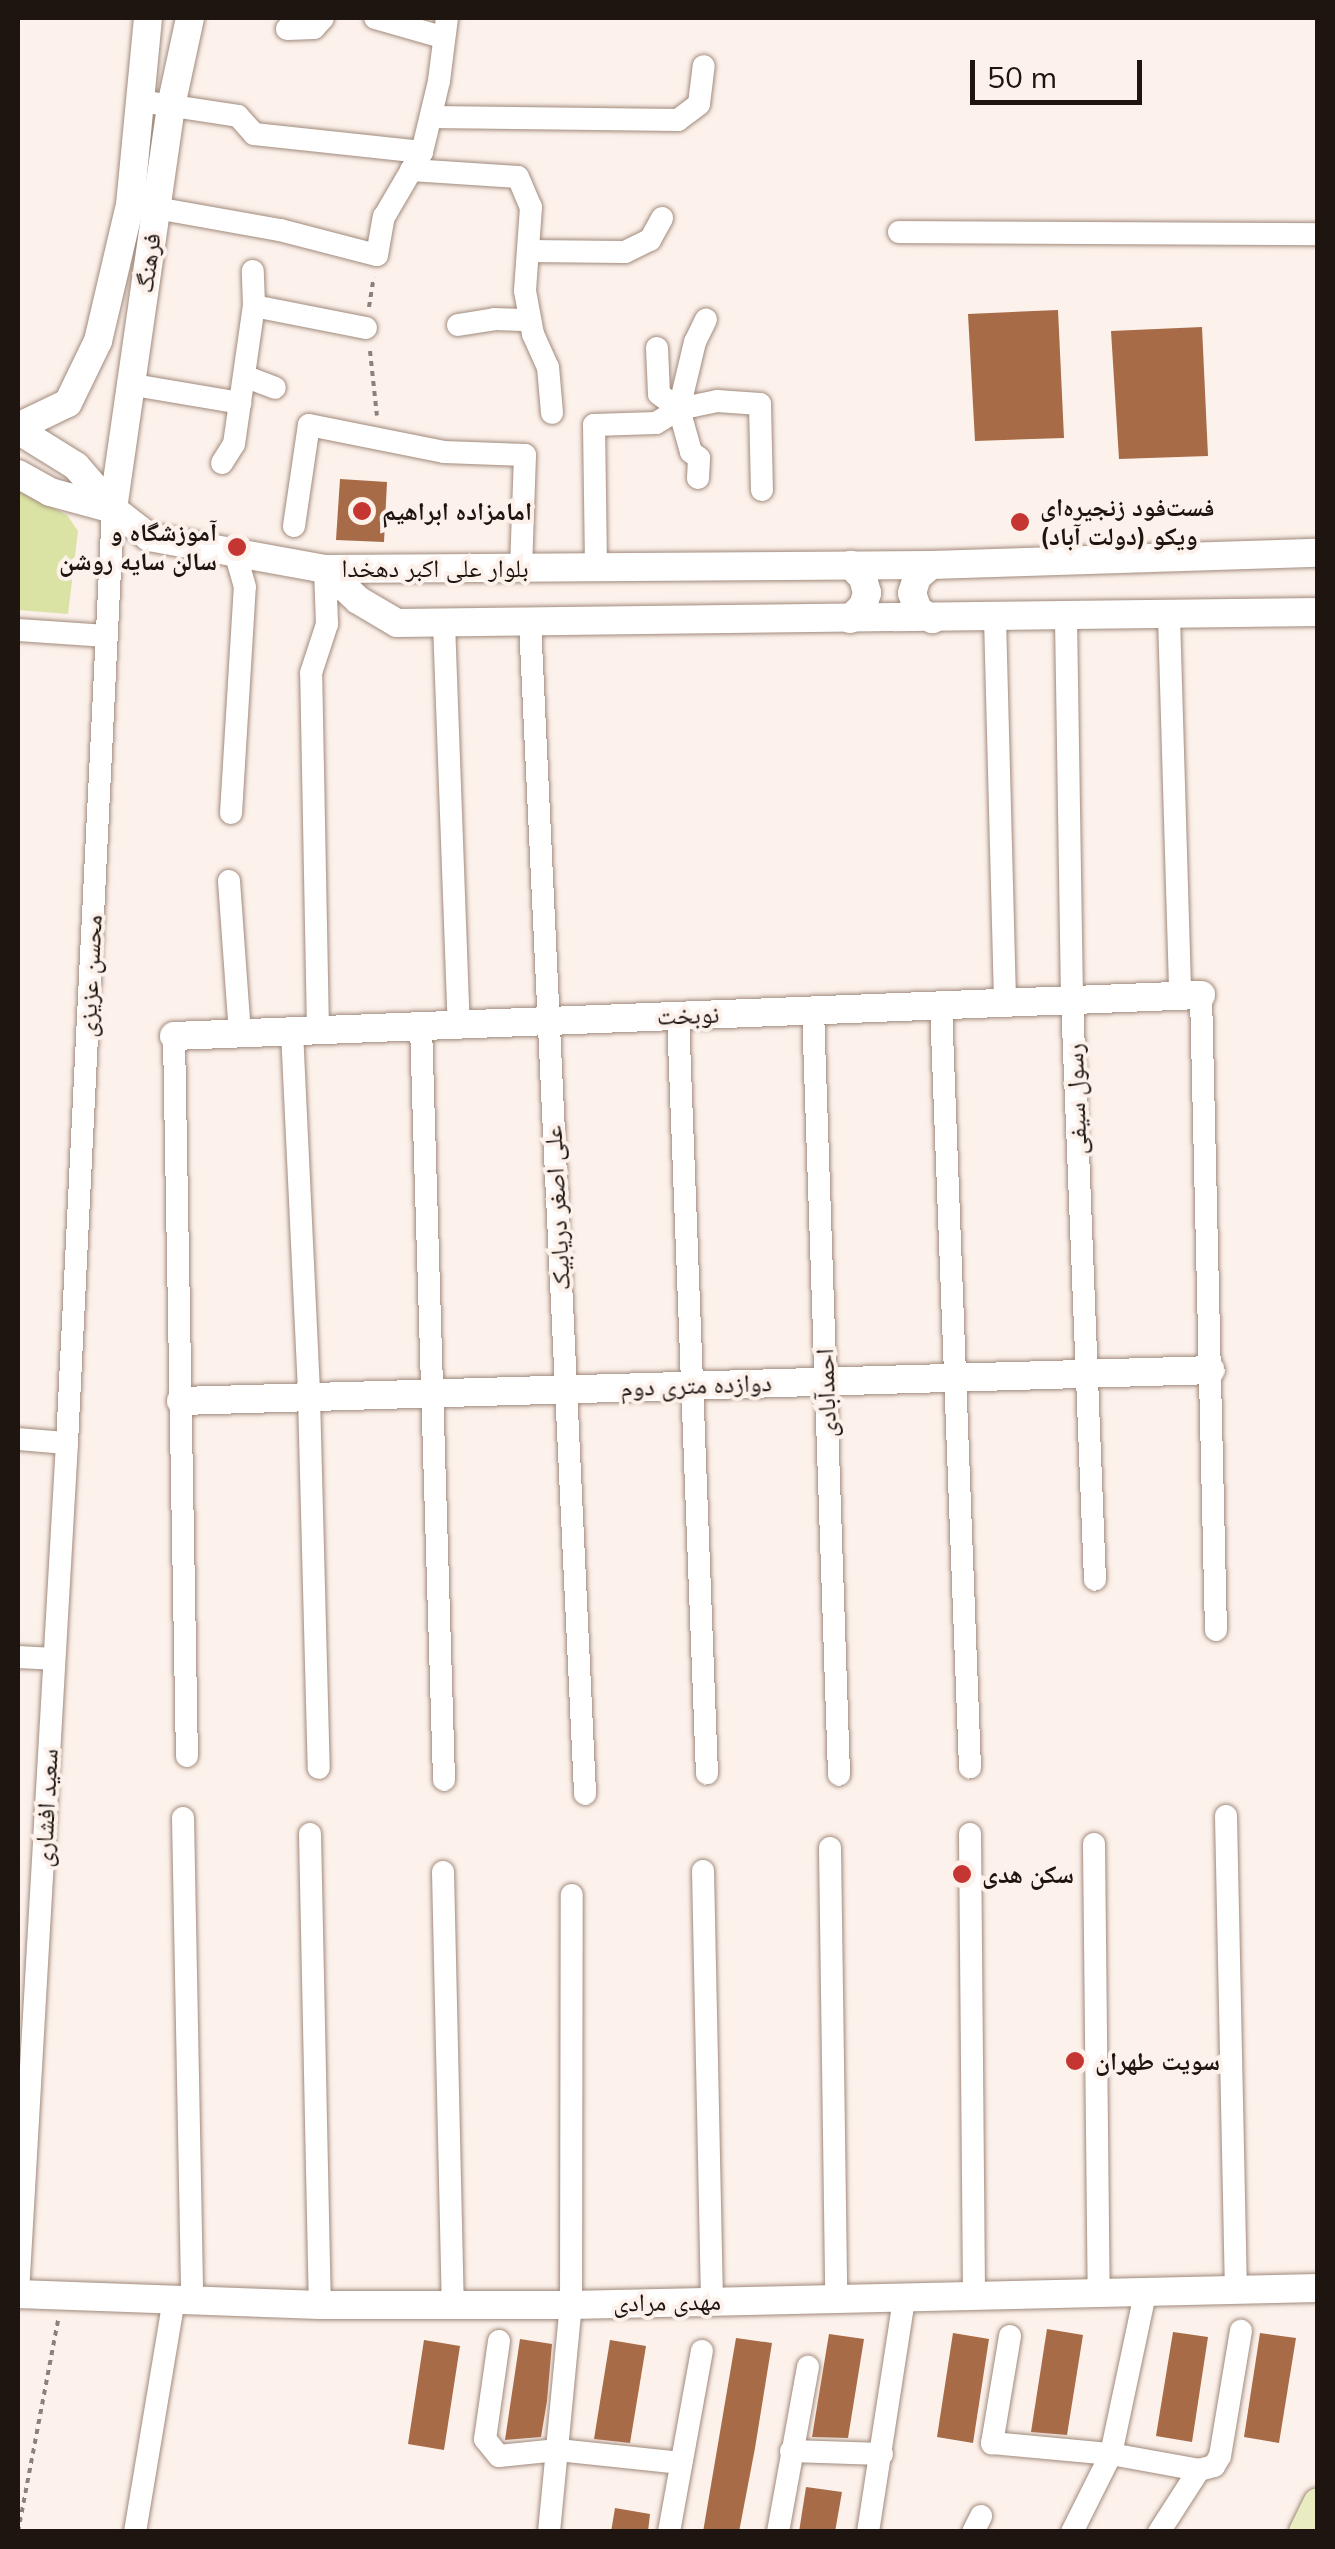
<!DOCTYPE html>
<meta charset="utf-8">
<style>
body{margin:0}
#map{position:relative;width:1335px;height:2549px;overflow:hidden;background:#fcf1eb;font-family:Mulish,"Noto Naskh Arabic",sans-serif}
div>[style]{position:absolute}
[style*='--x']{left:calc(var(--x)*1px);top:calc(var(--y)*1px);width:calc(var(--w)*1px);rotate:calc(var(--a)*1deg)}
.green>*{inset:0;background:#dae3a4}
.building>*{inset:0;background:#a86b47}
.path>*{height:4px;margin-top:-2px;transform-origin:0;background:repeating-linear-gradient(90deg,#8b817b 0 5px,transparent 0 10px)}
.roads{filter:drop-shadow(0 0 2px #a18a7b) drop-shadow(0 0 2px #a18a7b)}
.minor>*{height:22px;margin:-11px;padding:0 11px;transform-origin:11px;border-radius:11px;background:#fff}
.tertiary>*{height:28px;margin:-14px;padding:0 14px;transform-origin:14px;border-radius:14px;background:#fff}
.secondary>*{height:30px;margin:-15px;padding:0 15px;transform-origin:15px;border-radius:15px;background:#e9ecc1}
.dots>*{width:28px;height:28px;translate:-50% -50%;box-sizing:border-box;border:5px solid #fcf1eb;border-radius:50%}
span{translate:-50% -50%;white-space:nowrap;text-align:center;line-height:1.15;-webkit-text-stroke:8px #fcf1eb;paint-order:stroke}
.street-label{font-size:25px;color:#1e1510}
.poi-label{font-size:25px;color:#1e1510;font-weight:700}
.left{translate:0 -50%;text-align:left}
.right{translate:-100% -50%;text-align:right}
.frame{position:absolute;inset:0;border:20px solid #1e1510;pointer-events:none}
.scale{position:absolute;left:970px;top:60px;width:172px;height:45px;box-sizing:border-box;border:5px solid #1e1510;border-top:0;padding-left:12px;font-size:30px;line-height:35px;white-space:nowrap;color:#1e1510;-webkit-text-stroke:8px #fcf1eb;paint-order:stroke}
</style>
<div id="map">
<div class="green">
<div style="clip-path:polygon(18px 491px,67px 515px,78px 531px,68px 614px,18px 610px)"></div>
</div>
<div class="building">
<div style="clip-path:polygon(1058px 310px,1064px 438px,975px 441px,968px 314px)"></div>
<div style="clip-path:polygon(1202px 327px,1208px 456px,1119px 459px,1111px 331px)"></div>
<div style="clip-path:polygon(340px 479px,387px 482px,384px 542px,336px 540px)"></div>
<div style="clip-path:polygon(1047px 2329px,1083px 2335px,1067px 2435px,1031px 2432px)"></div>
<div style="clip-path:polygon(1173px 2332px,1208px 2337px,1192px 2442px,1156px 2436px)"></div>
<div style="clip-path:polygon(953px 2333px,989px 2339px,973px 2443px,937px 2437px)"></div>
<div style="clip-path:polygon(1260px 2333px,1296px 2338px,1279px 2443px,1244px 2437px)"></div>
<div style="clip-path:polygon(829px 2334px,864px 2339px,848px 2438px,812px 2437px)"></div>
<div style="clip-path:polygon(736px 2338px,772px 2343px,755px 2448px,739px 2532px,703px 2532px)"></div>
<div style="clip-path:polygon(520px 2339px,552px 2344px,547px 2401px,541px 2437px,505px 2440px)"></div>
<div style="clip-path:polygon(424px 2340px,460px 2346px,444px 2450px,408px 2444px)"></div>
<div style="clip-path:polygon(610px 2340px,646px 2346px,630px 2443px,594px 2439px)"></div>
<div style="clip-path:polygon(806px 2487px,842px 2492px,835px 2532px,799px 2532px)"></div>
<div style="clip-path:polygon(615px 2508px,650px 2514px,648px 2532px,611px 2532px)"></div>
</div>
<div class="path">
<div style="--x:369;--y:307;--w:30;--a:-81"></div>
<div style="--x:370;--y:351;--w:65;--a:83.9"></div>
<div style="--x:18;--y:2532;--w:216;--a:-79.3"></div>
</div>
<div class="roads">
<div class="minor">
<div style="--x:375;--y:18;--w:70;--a:15.8"></div>
<div style="--x:287;--y:29;--w:27;--a:-2"></div>
<div style="--x:314;--y:28;--w:13;--a:-48"></div>
<div style="--x:140;--y:101;--w:99;--a:8.7"></div>
<div style="--x:238;--y:116;--w:24;--a:48"></div>
<div style="--x:254;--y:134;--w:169;--a:6.1"></div>
<div style="--x:432;--y:117;--w:246;--a:0.7"></div>
<div style="--x:678;--y:120;--w:26;--a:-37"></div>
<div style="--x:699;--y:104;--w:38;--a:-83"></div>
<div style="--x:411;--y:170;--w:107;--a:3.7"></div>
<div style="--x:518;--y:177;--w:33;--a:67"></div>
<div style="--x:531;--y:207;--w:84;--a:94.1"></div>
<div style="--x:525;--y:291;--w:44;--a:79.5"></div>
<div style="--x:533;--y:334;--w:36;--a:66"></div>
<div style="--x:548;--y:367;--w:46;--a:85"></div>
<div style="--x:156;--y:208;--w:126;--a:10.1"></div>
<div style="--x:280;--y:230;--w:100;--a:14.5"></div>
<div style="--x:377;--y:255;--w:39;--a:-80"></div>
<div style="--x:384;--y:217;--w:75;--a:-59.7"></div>
<div style="--x:422;--y:152;--w:73;--a:-76.5"></div>
<div style="--x:439;--y:81;--w:64;--a:-82.8"></div>
<div style="--x:899;--y:232;--w:419;--a:0.3"></div>
<div style="--x:528;--y:251;--w:97;--a:0.6"></div>
<div style="--x:625;--y:252;--w:28;--a:-26"></div>
<div style="--x:650;--y:240;--w:25;--a:-61"></div>
<div style="--x:254;--y:306;--w:114;--a:11.1"></div>
<div style="--x:458;--y:325;--w:36;--a:-9"></div>
<div style="--x:494;--y:319;--w:36;--a:2"></div>
<div style="--x:657;--y:348;--w:46;--a:87.5"></div>
<div style="--x:659;--y:394;--w:25;--a:37"></div>
<div style="--x:244;--y:376;--w:33;--a:21"></div>
<div style="--x:128;--y:384;--w:114;--a:9.6"></div>
<div style="--x:222;--y:463;--w:22;--a:-58"></div>
<div style="--x:234;--y:444;--w:139;--a:-81.8"></div>
<div style="--x:254;--y:306;--w:35;--a:-92"></div>
<div style="--x:698;--y:478;--w:20;--a:-87"></div>
<div style="--x:699;--y:458;--w:10;--a:-143"></div>
<div style="--x:691;--y:452;--w:45;--a:-105.6"></div>
<div style="--x:679;--y:409;--w:69;--a:-76.6"></div>
<div style="--x:695;--y:342;--w:25;--a:-64"></div>
<div style="--x:294;--y:526;--w:102;--a:-81.6"></div>
<div style="--x:309;--y:425;--w:138;--a:11.3"></div>
<div style="--x:444;--y:452;--w:81;--a:2.1"></div>
<div style="--x:525;--y:455;--w:113;--a:92"></div>
<div style="--x:596;--y:567;--w:142;--a:-90.8"></div>
<div style="--x:594;--y:425;--w:62;--a:-1.8"></div>
<div style="--x:656;--y:423;--w:27;--a:-31"></div>
<div style="--x:679;--y:409;--w:39;--a:-12"></div>
<div style="--x:717;--y:401;--w:43;--a:4"></div>
<div style="--x:760;--y:404;--w:86;--a:88.7"></div>
<div style="--x:1169;--y:617;--w:379;--a:88.3"></div>
<div style="--x:995;--y:618;--w:385;--a:88.5"></div>
<div style="--x:1066;--y:618;--w:382;--a:89.1"></div>
<div style="--x:1072;--y:1000;--w:580;--a:87.73"></div>
<div style="--x:530;--y:622;--w:1173;--a:87.31"></div>
<div style="--x:444;--y:623;--w:402;--a:87.9"></div>
<div style="--x:18;--y:630;--w:89;--a:3.9"></div>
<div style="--x:231;--y:813;--w:226;--a:-86.5"></div>
<div style="--x:245;--y:587;--w:33;--a:-106"></div>
<div style="--x:229;--y:881;--w:152;--a:85.9"></div>
<div style="--x:1201;--y:995;--w:635;--a:88.65"></div>
<div style="--x:941;--y:1006;--w:762;--a:87.82"></div>
<div style="--x:813;--y:1010;--w:765;--a:88.05"></div>
<div style="--x:678;--y:1016;--w:758;--a:87.81"></div>
<div style="--x:421;--y:1026;--w:754;--a:88.25"></div>
<div style="--x:318;--y:1030;--w:357;--a:-91.1"></div>
<div style="--x:311;--y:673;--w:52;--a:-71.9"></div>
<div style="--x:327;--y:624;--w:55;--a:-92.1"></div>
<div style="--x:292;--y:1031;--w:366;--a:87.3"></div>
<div style="--x:309;--y:1397;--w:371;--a:88.5"></div>
<div style="--x:174;--y:1036;--w:720;--a:88.97"></div>
<div style="--x:18;--y:1439;--w:49;--a:4.7"></div>
<div style="--x:18;--y:1657;--w:36;--a:3"></div>
<div style="--x:1226;--y:1816;--w:475;--a:88.8"></div>
<div style="--x:183;--y:1818;--w:481;--a:88.9"></div>
<div style="--x:310;--y:1834;--w:471;--a:88.8"></div>
<div style="--x:970;--y:1834;--w:464;--a:89.5"></div>
<div style="--x:1094;--y:1844;--w:451;--a:89.4"></div>
<div style="--x:830;--y:1848;--w:451;--a:89.2"></div>
<div style="--x:703;--y:1871;--w:430;--a:88.8"></div>
<div style="--x:443;--y:1872;--w:432;--a:88.7"></div>
<div style="--x:18;--y:2293;--w:851;--a:-86.7"></div>
<div style="--x:67;--y:1443;--w:935;--a:-87.18"></div>
<div style="--x:1010;--y:2336;--w:109;--a:99.5"></div>
<div style="--x:992;--y:2443;--w:120;--a:5.3"></div>
<div style="--x:1111;--y:2454;--w:89;--a:10.3"></div>
<div style="--x:1199;--y:2470;--w:16;--a:-15"></div>
<div style="--x:1214;--y:2466;--w:12;--a:-59"></div>
<div style="--x:1220;--y:2456;--w:127;--a:-80.5"></div>
<div style="--x:499;--y:2341;--w:99;--a:98.1"></div>
<div style="--x:485;--y:2439;--w:22;--a:51"></div>
<div style="--x:499;--y:2456;--w:59;--a:-5.8"></div>
<div style="--x:558;--y:2450;--w:124;--a:6"></div>
<div style="--x:791;--y:2451;--w:91;--a:1.9"></div>
<div style="--x:135;--y:2532;--w:235;--a:-80.5"></div>
<div style="--x:549;--y:2532;--w:228;--a:-84.5"></div>
<div style="--x:571;--y:2305;--w:410;--a:-89.9"></div>
<div style="--x:669;--y:2532;--w:184;--a:-79.7"></div>
<div style="--x:778;--y:2532;--w:168;--a:-79.7"></div>
<div style="--x:868;--y:2532;--w:236;--a:-81.2"></div>
<div style="--x:973;--y:2532;--w:18;--a:-63"></div>
<div style="--x:1072;--y:2532;--w:87;--a:-63.4"></div>
<div style="--x:1111;--y:2454;--w:164;--a:-78"></div>
<div style="--x:1159;--y:2532;--w:74;--a:-57.2"></div>
</div>
<div class="tertiary">
<div style="--x:18;--y:427;--w:55;--a:-25.6"></div>
<div style="--x:68;--y:403;--w:69;--a:-64.2"></div>
<div style="--x:98;--y:341;--w:140;--a:-76.8"></div>
<div style="--x:130;--y:205;--w:188;--a:-84.5"></div>
<div style="--x:18;--y:430;--w:68;--a:31.8"></div>
<div style="--x:76;--y:466;--w:57;--a:49.3"></div>
<div style="--x:113;--y:509;--w:46;--a:37.9"></div>
<div style="--x:149;--y:537;--w:179;--a:10.3"></div>
<div style="--x:325;--y:569;--w:606;--a:-0.38"></div>
<div style="--x:931;--y:565;--w:387;--a:-1.8"></div>
<div style="--x:18;--y:474;--w:37;--a:29"></div>
<div style="--x:50;--y:492;--w:65;--a:15.1"></div>
<div style="--x:113;--y:509;--w:407;--a:-81.8"></div>
<div style="--x:171;--y:106;--w:90;--a:-77.8"></div>
<div style="--x:931;--y:565;--w:18;--a:139"></div>
<div style="--x:917;--y:577;--w:17;--a:107"></div>
<div style="--x:912;--y:593;--w:18;--a:71"></div>
<div style="--x:918;--y:610;--w:17;--a:33"></div>
<div style="--x:325;--y:569;--w:45;--a:43.2"></div>
<div style="--x:358;--y:600;--w:45;--a:30.5"></div>
<div style="--x:397;--y:623;--w:921;--a:-0.68"></div>
<div style="--x:850;--y:619;--w:18;--a:-45"></div>
<div style="--x:863;--y:606;--w:14;--a:-73"></div>
<div style="--x:867;--y:593;--w:16;--a:-105"></div>
<div style="--x:863;--y:578;--w:18;--a:-133"></div>
<div style="--x:174;--y:1036;--w:1028;--a:-2.29"></div>
<div style="--x:181;--y:1401;--w:1030;--a:-1.72"></div>
<div style="--x:18;--y:2294;--w:302;--a:2.1"></div>
<div style="--x:320;--y:2305;--w:251;--a:0"></div>
<div style="--x:571;--y:2305;--w:747;--a:-1.3"></div>
</div>
<div class="secondary">
<div style="--x:1304;--y:2532;--w:32;--a:-64"></div>
</div>
</div>
<div class="dots">
<div style="left:362px;top:511px;background:#c53633"></div>
<div style="left:1020px;top:522px;background:#c53633"></div>
<div style="left:237px;top:547px;background:#c53633"></div>
<div style="left:962px;top:1874px;background:#c53633"></div>
<div style="left:1075px;top:2061px;background:#c53633"></div>
</div>
<div class="street-label">
<span style="left:148px;top:263px;rotate:-82deg">فرهنگ</span>
<span style="left:435px;top:568px">بلوار علی اکبر دهخدا</span>
<span style="left:90px;top:976px;rotate:-87deg">محسن عزیزی</span>
<span style="left:688px;top:1015px;rotate:-2deg">نوبخت</span>
<span style="left:1076px;top:1099px;rotate:-92deg">رسول سیفی</span>
<span style="left:557px;top:1208px;rotate:-93deg">علی اصغر دریابیک</span>
<span style="left:696px;top:1385px;rotate:-2deg">دوازده متری دوم</span>
<span style="left:826px;top:1393px;rotate:-92deg">احمدآبادی</span>
<span style="left:46px;top:1808px;rotate:-87deg">سعید افشاری</span>
<span style="left:667px;top:2302px;rotate:-1deg">مهدی مرادی</span>
</div>
<div class="poi-label">
<span class="left" style="left:1040px;top:522px">فست‌فود زنجیره‌ای<br>ویکو (دولت آباد)</span>
<span class="left" style="left:382px;top:511px">امامزاده ابراهیم</span>
<span class="right" style="left:217px;top:547px">آموزشگاه و<br>سالن سایه روشن</span>
<span class="left" style="left:982px;top:1874px">سكن هدى</span>
<span class="left" style="left:1095px;top:2061px">سويت طهران</span>
</div>
<div class="frame"></div>
<div class="scale">50 m</div>
</div>
